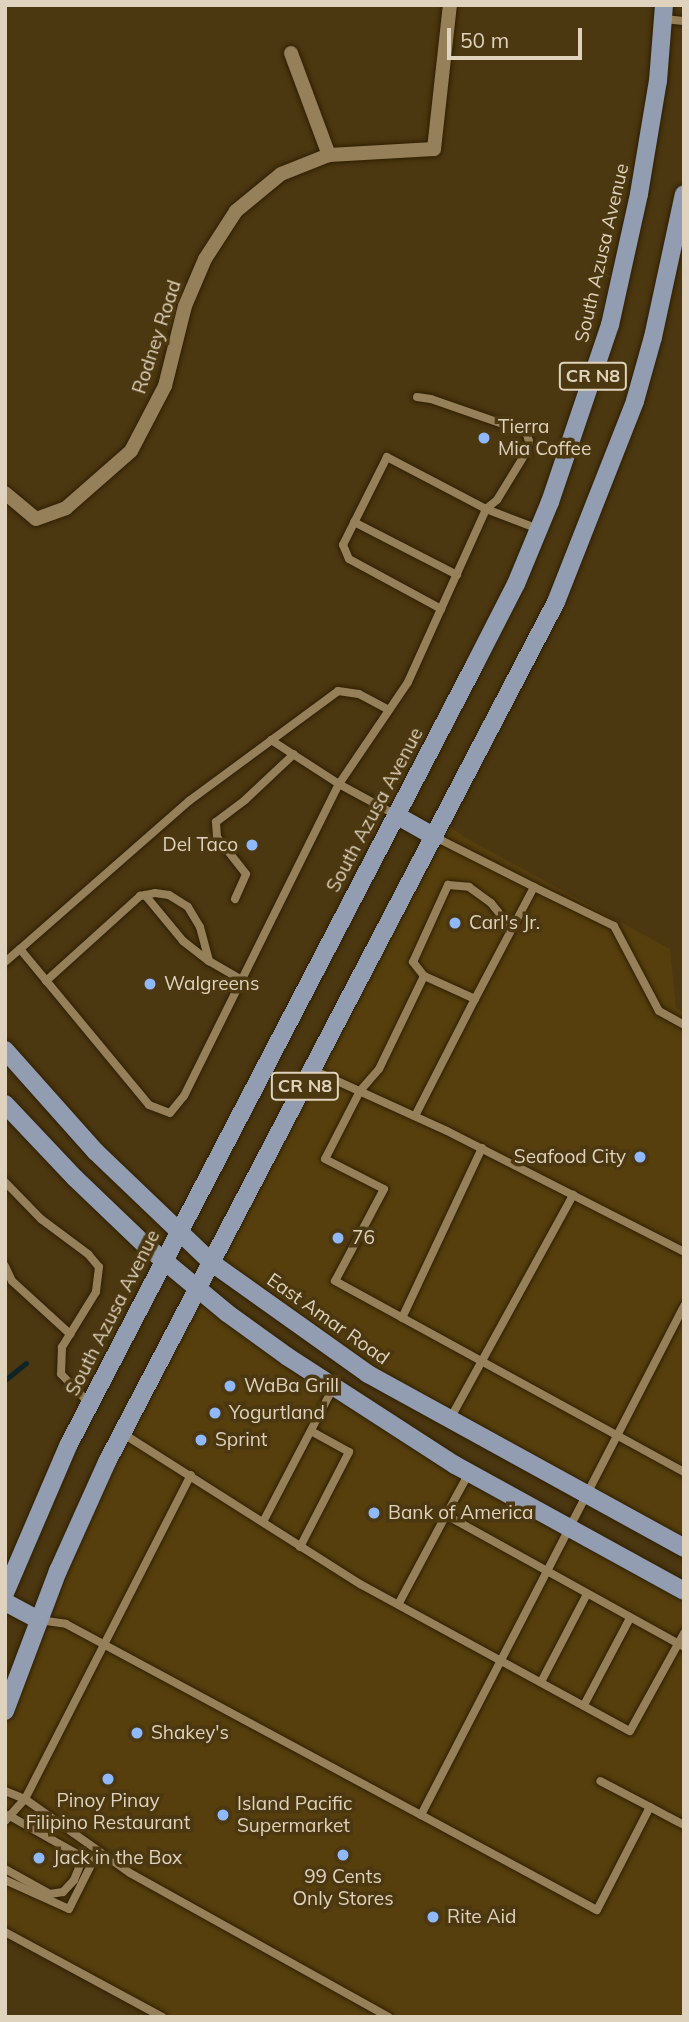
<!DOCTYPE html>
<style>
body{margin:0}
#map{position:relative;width:689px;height:2022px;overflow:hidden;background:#4b3710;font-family:Mulish,sans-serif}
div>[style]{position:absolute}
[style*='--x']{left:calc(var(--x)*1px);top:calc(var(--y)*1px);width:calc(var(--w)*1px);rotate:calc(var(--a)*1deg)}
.built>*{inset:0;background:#563f0d}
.stream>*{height:5px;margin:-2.5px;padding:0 2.5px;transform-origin:2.5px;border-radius:2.5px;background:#0e2527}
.roads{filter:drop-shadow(0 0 2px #2e1f02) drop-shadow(0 0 2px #2e1f02)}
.service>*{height:8px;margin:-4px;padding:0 4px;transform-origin:4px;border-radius:4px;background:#968059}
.minor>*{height:14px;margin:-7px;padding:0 7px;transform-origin:7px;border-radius:7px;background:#968059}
.primary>*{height:18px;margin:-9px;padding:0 9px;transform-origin:9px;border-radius:9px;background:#929db2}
.dots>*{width:19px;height:19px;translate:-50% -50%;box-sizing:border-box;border:4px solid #4b3710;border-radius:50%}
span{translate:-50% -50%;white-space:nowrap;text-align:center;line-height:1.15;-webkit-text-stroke:7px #4b3710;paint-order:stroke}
.shield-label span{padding:2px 5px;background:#4b3710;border:2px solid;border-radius:5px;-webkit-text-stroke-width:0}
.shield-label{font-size:18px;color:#dfd3be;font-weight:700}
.street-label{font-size:19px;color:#dfd3be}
.poi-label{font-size:19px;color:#dfd3be}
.left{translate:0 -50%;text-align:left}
.right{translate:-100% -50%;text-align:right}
.frame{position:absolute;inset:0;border:7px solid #dfd3be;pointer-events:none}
.scale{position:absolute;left:447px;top:28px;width:135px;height:32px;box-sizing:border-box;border:4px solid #dfd3be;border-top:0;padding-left:9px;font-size:21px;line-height:24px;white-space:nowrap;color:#dfd3be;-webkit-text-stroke:5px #4b3710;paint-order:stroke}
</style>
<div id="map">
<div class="built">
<div style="clip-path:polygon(443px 822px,466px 838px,670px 949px,676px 1008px,684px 1013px,684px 1548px,368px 1374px,213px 1263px)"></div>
<div style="clip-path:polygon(198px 1289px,288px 1357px,684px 1591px,684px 2017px,162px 2017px,5px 1932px,5px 1711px,39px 1620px)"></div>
</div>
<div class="stream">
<div style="--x:5;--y:1380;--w:27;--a:-39"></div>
</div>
<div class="roads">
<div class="service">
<div style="--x:664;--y:19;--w:20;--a:6"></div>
<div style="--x:417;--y:397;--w:14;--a:8"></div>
<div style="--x:431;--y:399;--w:101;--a:19.2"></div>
<div style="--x:526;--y:432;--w:9;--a:72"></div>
<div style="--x:529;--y:441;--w:10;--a:101"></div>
<div style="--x:527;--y:451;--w:57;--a:121.5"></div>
<div style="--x:497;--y:500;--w:14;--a:141"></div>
<div style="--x:486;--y:509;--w:112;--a:-152.3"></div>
<div style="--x:387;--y:457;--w:98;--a:116.6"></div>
<div style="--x:343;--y:545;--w:15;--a:67"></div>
<div style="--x:349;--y:559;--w:105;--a:28.5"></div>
<div style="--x:354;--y:522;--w:116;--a:27.2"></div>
<div style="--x:396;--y:815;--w:65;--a:-151.5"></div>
<div style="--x:339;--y:784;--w:123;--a:-55.9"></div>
<div style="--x:408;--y:682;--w:190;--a:-65.7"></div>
<div style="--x:486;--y:509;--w:56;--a:21"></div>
<div style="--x:435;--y:837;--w:111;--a:26.8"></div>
<div style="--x:534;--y:887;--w:127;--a:117.8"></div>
<div style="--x:475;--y:999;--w:56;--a:-155.7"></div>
<div style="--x:424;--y:976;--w:103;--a:115.8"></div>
<div style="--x:379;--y:1069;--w:29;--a:131"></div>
<div style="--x:360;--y:1091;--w:76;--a:117.2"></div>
<div style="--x:325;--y:1159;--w:66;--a:27"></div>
<div style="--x:384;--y:1189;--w:104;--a:118"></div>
<div style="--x:335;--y:1281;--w:398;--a:28.7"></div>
<div style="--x:534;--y:887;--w:89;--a:26"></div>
<div style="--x:614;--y:926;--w:96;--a:62.1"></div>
<div style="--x:659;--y:1011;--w:29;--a:29"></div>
<div style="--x:145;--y:895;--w:60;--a:50.4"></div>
<div style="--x:183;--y:941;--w:33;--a:38"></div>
<div style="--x:235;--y:899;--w:27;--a:-66"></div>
<div style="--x:246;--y:874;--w:47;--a:-128.1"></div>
<div style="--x:217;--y:837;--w:15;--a:-94"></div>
<div style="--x:216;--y:822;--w:36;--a:-37"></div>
<div style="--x:245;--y:800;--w:67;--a:-43.2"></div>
<div style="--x:20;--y:949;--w:225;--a:-41.2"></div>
<div style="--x:189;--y:801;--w:185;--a:-36.4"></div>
<div style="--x:338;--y:691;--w:21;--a:8"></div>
<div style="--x:359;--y:694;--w:34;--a:28"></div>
<div style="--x:5;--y:962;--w:20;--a:-41"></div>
<div style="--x:20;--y:949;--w:202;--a:50.4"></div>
<div style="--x:149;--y:1105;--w:22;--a:21"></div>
<div style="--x:170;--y:1113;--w:22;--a:-51"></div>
<div style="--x:184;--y:1096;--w:348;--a:-63.6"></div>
<div style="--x:339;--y:784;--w:81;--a:-147.1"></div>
<div style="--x:424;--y:976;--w:18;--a:-128"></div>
<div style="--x:413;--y:962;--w:85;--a:-65.6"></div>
<div style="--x:448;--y:885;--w:21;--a:5"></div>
<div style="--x:469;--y:887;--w:27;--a:36"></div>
<div style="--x:491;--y:903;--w:33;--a:51"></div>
<div style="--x:46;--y:981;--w:127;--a:-42.1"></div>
<div style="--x:140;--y:896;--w:15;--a:-11"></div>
<div style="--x:155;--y:893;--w:14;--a:8"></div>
<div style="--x:169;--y:895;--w:22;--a:32"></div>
<div style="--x:188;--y:907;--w:23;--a:59"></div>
<div style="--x:200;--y:927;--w:35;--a:75"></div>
<div style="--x:209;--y:961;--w:39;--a:30"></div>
<div style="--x:313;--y:1070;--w:147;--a:24.5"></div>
<div style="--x:447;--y:1131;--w:266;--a:27"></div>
<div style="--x:415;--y:1116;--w:131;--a:-62.9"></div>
<div style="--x:5;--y:1182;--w:52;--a:45.8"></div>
<div style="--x:41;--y:1219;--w:59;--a:36.7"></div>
<div style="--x:88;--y:1254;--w:17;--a:50"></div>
<div style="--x:99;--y:1267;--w:25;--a:97"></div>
<div style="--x:96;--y:1292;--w:65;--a:121.7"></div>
<div style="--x:62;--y:1347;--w:27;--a:92"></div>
<div style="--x:61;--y:1374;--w:42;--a:46"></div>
<div style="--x:5;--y:1266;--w:17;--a:65"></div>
<div style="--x:12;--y:1281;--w:79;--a:42.4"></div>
<div style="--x:402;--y:1318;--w:188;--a:-64.8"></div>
<div style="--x:450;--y:1419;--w:256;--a:-61.2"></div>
<div style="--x:122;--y:1433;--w:282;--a:32.4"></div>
<div style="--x:360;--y:1584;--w:307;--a:28.6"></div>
<div style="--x:630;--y:1731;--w:112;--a:-61.1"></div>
<div style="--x:469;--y:1473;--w:48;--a:118.7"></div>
<div style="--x:446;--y:1515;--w:272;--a:29"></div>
<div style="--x:263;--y:1522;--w:151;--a:-62.4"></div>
<div style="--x:300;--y:1547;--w:107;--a:-62.7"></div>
<div style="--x:349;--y:1452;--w:43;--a:-151.1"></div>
<div style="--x:399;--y:1603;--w:100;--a:-61.9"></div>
<div style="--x:39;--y:1620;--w:27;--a:8"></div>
<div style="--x:66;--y:1624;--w:403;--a:28.3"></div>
<div style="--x:421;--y:1815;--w:573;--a:-62.67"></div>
<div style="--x:541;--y:1682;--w:99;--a:-62.4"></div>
<div style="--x:584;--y:1705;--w:98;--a:-62.1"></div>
<div style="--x:5;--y:1791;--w:22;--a:22"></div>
<div style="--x:25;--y:1799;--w:364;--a:-62.9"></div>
<div style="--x:650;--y:1807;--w:38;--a:28"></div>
<div style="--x:421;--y:1815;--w:200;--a:28.4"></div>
<div style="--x:597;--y:1910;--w:116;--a:-62.8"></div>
<div style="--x:650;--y:1807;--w:56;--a:-152.5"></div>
<div style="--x:5;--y:1821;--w:30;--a:-48"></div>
<div style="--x:25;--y:1799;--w:128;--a:35.2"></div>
<div style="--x:130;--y:1873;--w:296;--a:29.1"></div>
<div style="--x:5;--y:1869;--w:51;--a:29.1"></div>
<div style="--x:50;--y:1894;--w:13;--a:-9"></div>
<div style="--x:63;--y:1892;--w:16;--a:-47"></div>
<div style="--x:74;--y:1880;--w:16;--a:-68"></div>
<div style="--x:80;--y:1865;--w:10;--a:-96"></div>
<div style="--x:79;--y:1855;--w:81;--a:-150.6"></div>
<div style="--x:5;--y:1880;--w:70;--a:24.4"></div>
<div style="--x:69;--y:1909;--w:65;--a:-63.4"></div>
<div style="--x:5;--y:1932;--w:179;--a:28.4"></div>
</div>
<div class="minor">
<div style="--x:291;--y:53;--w:109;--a:69.6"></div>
<div style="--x:5;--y:493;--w:40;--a:40"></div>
<div style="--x:36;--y:519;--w:32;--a:-20"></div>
<div style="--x:66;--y:508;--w:86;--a:-41.2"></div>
<div style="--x:131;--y:451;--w:73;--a:-62.4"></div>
<div style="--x:165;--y:386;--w:82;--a:-76"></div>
<div style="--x:185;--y:306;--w:51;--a:-66.9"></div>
<div style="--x:205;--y:259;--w:57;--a:-57.1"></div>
<div style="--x:236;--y:211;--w:58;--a:-39.4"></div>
<div style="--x:281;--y:174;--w:52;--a:-21.6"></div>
<div style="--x:329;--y:155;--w:105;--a:-3.3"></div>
<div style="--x:434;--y:149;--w:145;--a:-83.7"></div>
</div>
<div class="primary">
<div style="--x:396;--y:815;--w:45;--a:29.4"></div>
<div style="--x:5;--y:1050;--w:137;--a:48.3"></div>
<div style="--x:96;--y:1152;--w:161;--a:43.7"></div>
<div style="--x:212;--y:1263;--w:191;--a:35.4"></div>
<div style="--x:368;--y:1374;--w:361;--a:28.8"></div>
<div style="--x:5;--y:1104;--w:102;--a:46.6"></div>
<div style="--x:75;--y:1178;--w:95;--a:43.7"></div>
<div style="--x:144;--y:1244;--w:108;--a:39.7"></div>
<div style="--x:227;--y:1313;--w:75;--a:35.8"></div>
<div style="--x:288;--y:1357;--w:199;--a:32.9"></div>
<div style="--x:455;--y:1465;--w:261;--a:28.8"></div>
<div style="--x:5;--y:1593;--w:162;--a:-66.8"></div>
<div style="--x:69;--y:1444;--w:879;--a:-62.5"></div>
<div style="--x:475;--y:664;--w:90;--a:-62.9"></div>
<div style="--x:516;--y:584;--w:89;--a:-67.5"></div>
<div style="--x:550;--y:502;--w:187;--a:-71.3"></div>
<div style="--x:610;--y:325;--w:134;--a:-77.5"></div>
<div style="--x:639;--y:194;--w:115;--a:-80.5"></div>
<div style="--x:658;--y:81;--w:76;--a:-85.5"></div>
<div style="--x:5;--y:1602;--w:38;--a:28"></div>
<div style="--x:5;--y:1711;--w:150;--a:-69.3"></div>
<div style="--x:58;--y:1571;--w:120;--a:-65.8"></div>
<div style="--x:107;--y:1462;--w:970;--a:-62.43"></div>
<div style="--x:556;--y:602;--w:216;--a:-68.5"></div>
<div style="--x:635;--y:401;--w:66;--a:-74.3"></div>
<div style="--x:653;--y:337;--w:146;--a:-77.8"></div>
</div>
</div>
<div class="dots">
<div style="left:484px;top:438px;background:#90b8fd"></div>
<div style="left:252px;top:845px;background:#90b8fd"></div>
<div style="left:455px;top:923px;background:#90b8fd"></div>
<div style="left:150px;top:984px;background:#90b8fd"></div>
<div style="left:640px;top:1157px;background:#90b8fd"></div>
<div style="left:338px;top:1238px;background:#90b8fd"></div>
<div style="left:230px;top:1386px;background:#90b8fd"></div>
<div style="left:215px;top:1413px;background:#90b8fd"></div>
<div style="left:201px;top:1440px;background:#90b8fd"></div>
<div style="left:374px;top:1513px;background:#90b8fd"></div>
<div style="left:137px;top:1733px;background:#90b8fd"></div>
<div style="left:108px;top:1779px;background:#90b8fd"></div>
<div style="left:223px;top:1815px;background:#90b8fd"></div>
<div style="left:343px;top:1855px;background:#90b8fd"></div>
<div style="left:39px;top:1858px;background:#90b8fd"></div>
<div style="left:433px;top:1917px;background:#90b8fd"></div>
</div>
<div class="shield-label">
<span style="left:593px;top:376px">CR N8</span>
<span style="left:305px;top:1086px">CR N8</span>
</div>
<div class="street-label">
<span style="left:602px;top:253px;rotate:-77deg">South Azusa Avenue</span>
<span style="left:157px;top:337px;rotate:-72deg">Rodney Road</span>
<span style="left:375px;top:810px;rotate:-62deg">South Azusa Avenue</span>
<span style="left:113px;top:1313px;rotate:-63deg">South Azusa Avenue</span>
<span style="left:328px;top:1319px;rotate:35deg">East Amar Road</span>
</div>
<div class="poi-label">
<span class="left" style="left:498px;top:438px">Tierra<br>Mia Coffee</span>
<span class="right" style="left:238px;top:845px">Del Taco</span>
<span class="left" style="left:469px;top:923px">Carl's Jr.</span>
<span class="left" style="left:164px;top:984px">Walgreens</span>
<span class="right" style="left:626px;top:1157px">Seafood City</span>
<span class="left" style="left:352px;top:1238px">76</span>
<span class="left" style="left:244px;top:1386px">WaBa Grill</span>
<span class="left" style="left:229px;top:1413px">Yogurtland</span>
<span class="left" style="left:215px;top:1440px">Sprint</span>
<span class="left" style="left:388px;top:1513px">Bank of America</span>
<span class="left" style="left:151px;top:1733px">Shakey's</span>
<span style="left:108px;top:1812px">Pinoy Pinay<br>Filipino Restaurant</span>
<span class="left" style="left:237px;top:1815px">Island Pacific<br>Supermarket</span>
<span class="left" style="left:53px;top:1858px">Jack in the Box</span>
<span style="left:343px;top:1888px">99 Cents<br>Only Stores</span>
<span class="left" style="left:447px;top:1917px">Rite Aid</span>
</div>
<div class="frame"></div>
<div class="scale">50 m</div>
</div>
